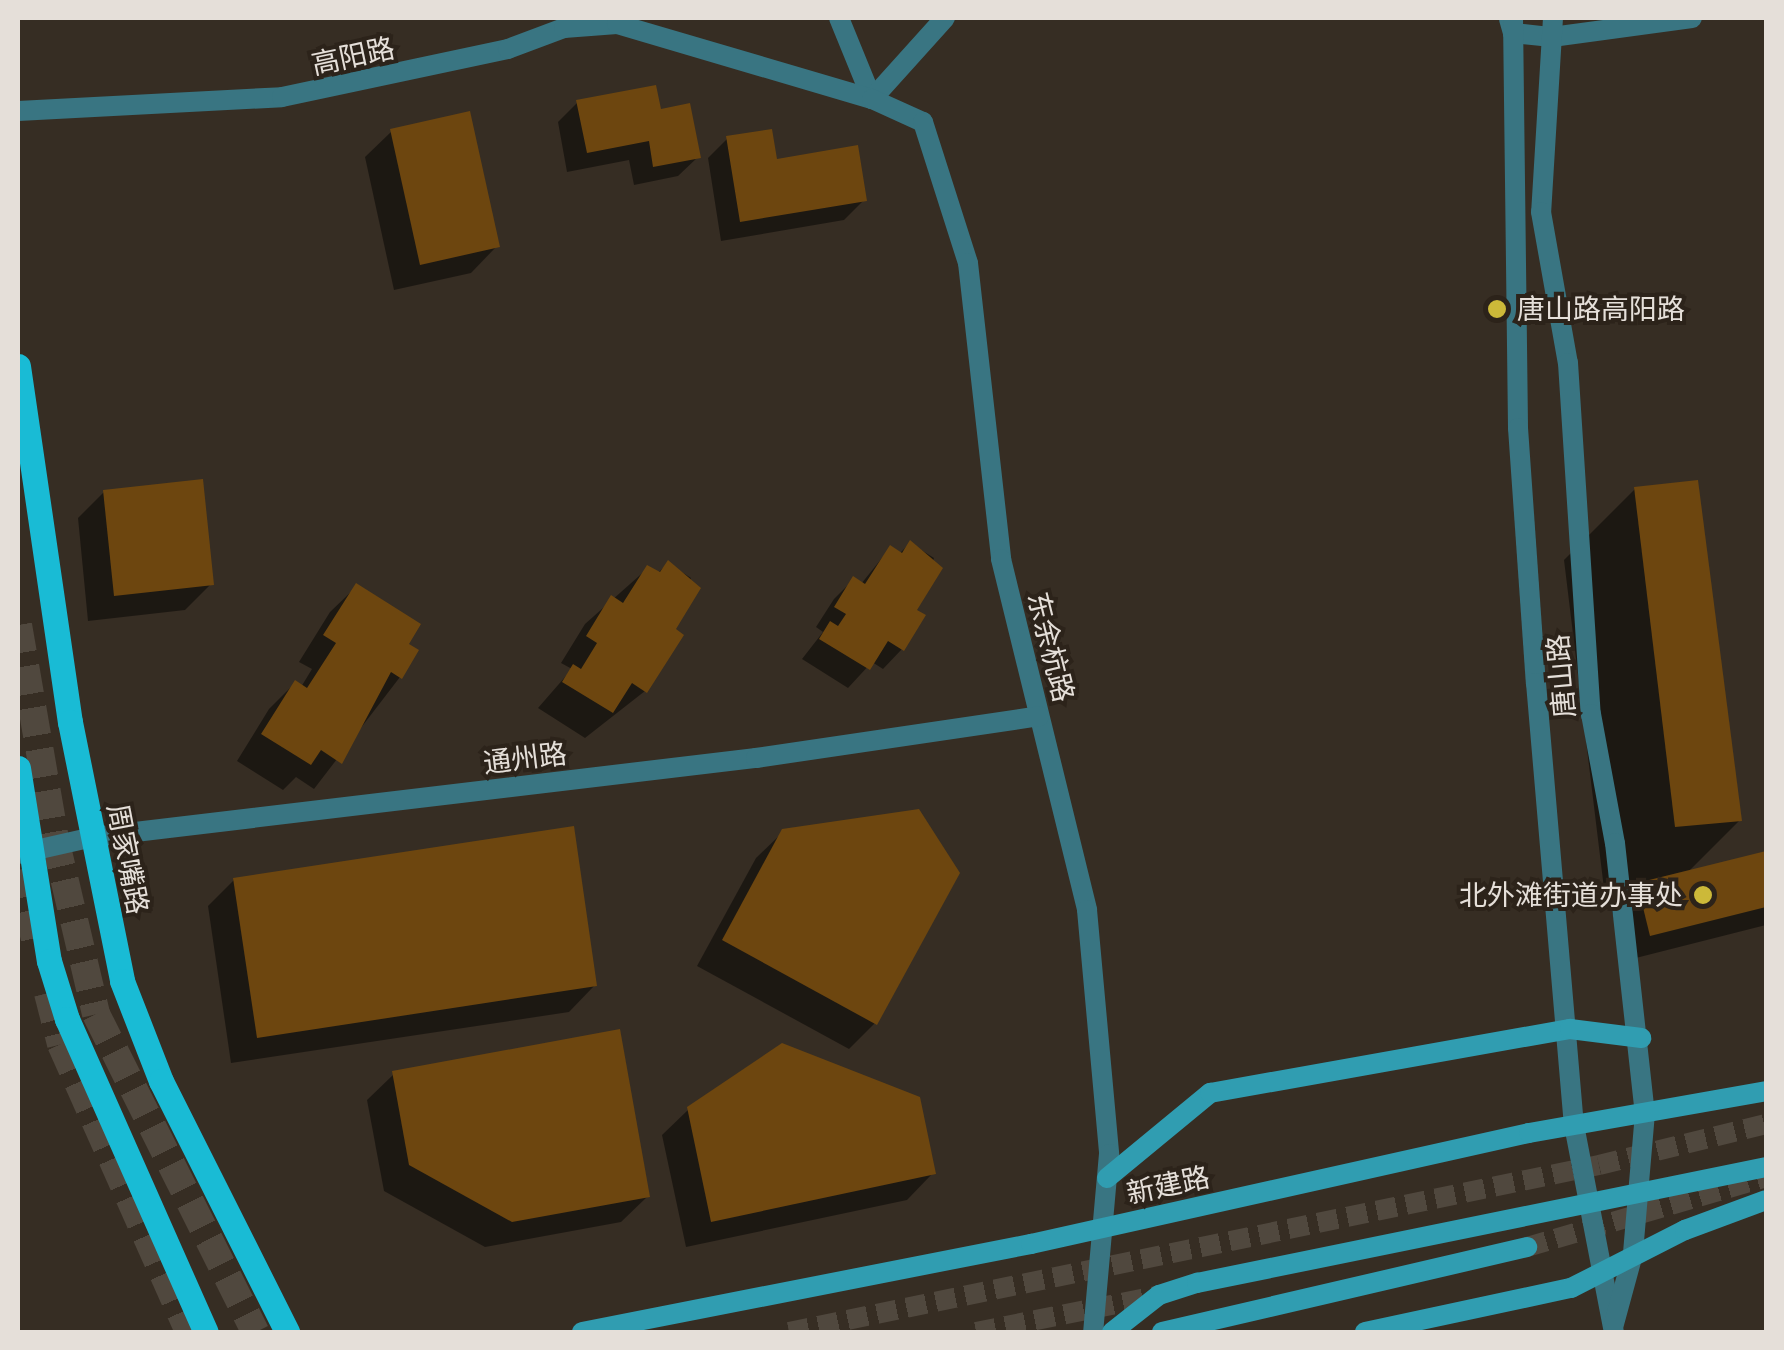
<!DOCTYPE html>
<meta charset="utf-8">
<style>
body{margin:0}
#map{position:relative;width:1784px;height:1350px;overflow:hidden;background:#362d23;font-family:"PT Sans Narrow","Noto Sans SC",sans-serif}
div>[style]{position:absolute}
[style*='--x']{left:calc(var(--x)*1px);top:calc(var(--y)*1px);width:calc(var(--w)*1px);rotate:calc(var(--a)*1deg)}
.shadow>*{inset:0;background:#0007}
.building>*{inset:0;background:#6d460f}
.secondary-tunnel>*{height:20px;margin-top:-10px;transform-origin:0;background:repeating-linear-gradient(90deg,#50483e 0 20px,transparent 0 30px)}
.trunk-tunnel>*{height:28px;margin-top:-14px;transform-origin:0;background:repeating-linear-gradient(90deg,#50483e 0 28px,transparent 0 42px)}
.minor>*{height:20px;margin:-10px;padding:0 10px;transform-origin:10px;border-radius:10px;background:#397582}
.tertiary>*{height:20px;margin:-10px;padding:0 10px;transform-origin:10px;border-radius:10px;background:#397582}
.secondary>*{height:20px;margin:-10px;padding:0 10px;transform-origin:10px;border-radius:10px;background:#309db1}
.primary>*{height:25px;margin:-12.5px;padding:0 12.5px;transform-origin:12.5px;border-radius:12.5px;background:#19bbd5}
.dots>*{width:28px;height:28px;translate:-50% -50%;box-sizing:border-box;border:5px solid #2c231a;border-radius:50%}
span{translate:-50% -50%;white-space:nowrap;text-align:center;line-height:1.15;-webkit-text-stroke:8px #2c231a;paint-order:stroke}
.street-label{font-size:28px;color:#e5dfd9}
.poi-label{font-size:28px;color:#e5dfd9}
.left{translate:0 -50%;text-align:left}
.right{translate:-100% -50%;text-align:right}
.frame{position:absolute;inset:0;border:20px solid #e5dfd9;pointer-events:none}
</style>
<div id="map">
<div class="shadow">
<div style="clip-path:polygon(578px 102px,698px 157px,678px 176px,634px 185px,629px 160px,567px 172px,558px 122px)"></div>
<div style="clip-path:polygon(392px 131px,497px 246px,471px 273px,394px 290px,365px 157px)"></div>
<div style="clip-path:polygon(727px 139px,775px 162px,864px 200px,844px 220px,721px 241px,708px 158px)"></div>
<div style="clip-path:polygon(1635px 489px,1740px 820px,1687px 873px,1766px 853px,1766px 925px,1624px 961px,1612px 911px,1628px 895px,1605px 897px,1564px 560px)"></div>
<div style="clip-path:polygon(104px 492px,211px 584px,185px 610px,88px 621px,78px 518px)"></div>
<div style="clip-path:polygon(910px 543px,934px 558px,902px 649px,883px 669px,872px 662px,848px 688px,802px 659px,823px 632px,816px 627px,834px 599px,854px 579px,861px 584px,890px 548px,899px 554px)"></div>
<div style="clip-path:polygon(668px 563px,691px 578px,645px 691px,585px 738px,538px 708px,572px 669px,561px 663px,585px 624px,648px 568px,657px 574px)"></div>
<div style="clip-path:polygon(357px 586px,406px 645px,400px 677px,314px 789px,296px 777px,283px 790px,237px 761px,269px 709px,295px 683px,301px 687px,312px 669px,299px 662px,330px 612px)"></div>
<div style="clip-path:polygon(783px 832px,875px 1023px,849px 1049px,697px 966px,756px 858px)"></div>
<div style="clip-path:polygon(234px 880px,595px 985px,569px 1012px,231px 1063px,208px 906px)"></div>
<div style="clip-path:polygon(394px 1074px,648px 1196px,621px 1222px,485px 1247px,384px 1191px,367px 1100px)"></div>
<div style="clip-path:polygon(689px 1109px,933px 1173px,907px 1200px,686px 1247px,662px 1135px)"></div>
</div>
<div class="building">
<div style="clip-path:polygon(656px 85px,661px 109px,690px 103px,701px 158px,653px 167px,649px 141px,587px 153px,576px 100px)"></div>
<div style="clip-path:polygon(470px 111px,500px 247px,420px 265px,390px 129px)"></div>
<div style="clip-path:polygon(772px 129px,777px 159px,858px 145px,867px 201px,740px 222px,726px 136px)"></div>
<div style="clip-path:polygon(203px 479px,214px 585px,114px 596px,103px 490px)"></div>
<div style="clip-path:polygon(1698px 480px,1742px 821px,1675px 827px,1634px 487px)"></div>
<div style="clip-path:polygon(910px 540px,943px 568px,917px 610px,926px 615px,904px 651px,888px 641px,870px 670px,819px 639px,830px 621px,838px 626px,846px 614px,834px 607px,853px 576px,865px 584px,890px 545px,902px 553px)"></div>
<div style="clip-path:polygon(668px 560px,701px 588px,676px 629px,684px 635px,647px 693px,632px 683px,613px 713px,562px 682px,573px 664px,581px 669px,597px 643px,586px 636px,611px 595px,623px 603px,647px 565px,660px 572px)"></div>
<div style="clip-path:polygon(356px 583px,421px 624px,409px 644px,419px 650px,402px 679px,391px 672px,342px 764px,321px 750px,311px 765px,261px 734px,295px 680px,307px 688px,336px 643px,323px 635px)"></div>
<div style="clip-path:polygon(919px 809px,960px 873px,877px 1025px,722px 940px,782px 829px)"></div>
<div style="clip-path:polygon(574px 826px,597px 986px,257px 1038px,233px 878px)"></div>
<div style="clip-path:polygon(1766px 851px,1766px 907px,1650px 936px,1637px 883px)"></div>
<div style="clip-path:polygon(620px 1029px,650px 1197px,512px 1222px,409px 1165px,392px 1071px)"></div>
<div style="clip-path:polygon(782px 1043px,920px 1097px,936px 1174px,711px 1222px,687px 1107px)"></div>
</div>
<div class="secondary-tunnel">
<div style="--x:1527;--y:1247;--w:249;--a:-16.3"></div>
<div style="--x:789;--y:1332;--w:827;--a:-11.65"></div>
<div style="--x:1599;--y:1165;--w:172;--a:-13.8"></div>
<div style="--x:976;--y:1332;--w:189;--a:-11.3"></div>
</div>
<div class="trunk-tunnel">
<div style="--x:18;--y:625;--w:217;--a:80.2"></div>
<div style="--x:55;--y:839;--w:180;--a:76.8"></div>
<div style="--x:96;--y:1014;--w:356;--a:63.4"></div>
<div style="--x:18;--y:870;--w:83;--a:76.1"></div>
<div style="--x:48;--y:993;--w:53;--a:75.7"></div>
<div style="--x:61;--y:1044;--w:315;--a:66"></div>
</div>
<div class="minor">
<div style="--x:839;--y:18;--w:87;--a:67.8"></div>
<div style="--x:1509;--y:19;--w:15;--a:74"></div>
<div style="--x:1513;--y:33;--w:39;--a:6"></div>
<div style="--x:1552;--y:37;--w:141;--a:-7.7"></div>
<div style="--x:872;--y:99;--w:109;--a:-48"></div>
<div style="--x:18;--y:111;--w:264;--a:-3"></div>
<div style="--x:282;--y:97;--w:231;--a:-12"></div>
<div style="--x:508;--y:49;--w:60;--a:-20.6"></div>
<div style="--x:564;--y:28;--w:53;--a:-4.3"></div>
<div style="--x:617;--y:24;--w:266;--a:16.4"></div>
<div style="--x:872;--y:99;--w:56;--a:24.3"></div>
<div style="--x:923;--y:122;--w:148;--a:72.3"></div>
<div style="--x:968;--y:263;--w:298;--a:83.6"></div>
<div style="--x:1001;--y:559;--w:361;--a:76.2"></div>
<div style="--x:1087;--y:910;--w:245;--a:84.8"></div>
<div style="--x:1109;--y:1154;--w:179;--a:95.1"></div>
<div style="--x:18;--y:854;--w:77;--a:-12.8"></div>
<div style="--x:93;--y:837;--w:668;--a:-6.8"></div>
<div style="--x:756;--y:758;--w:286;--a:-8.4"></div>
</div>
<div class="tertiary">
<div style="--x:1513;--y:18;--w:410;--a:89.3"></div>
<div style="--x:1518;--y:428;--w:256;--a:86"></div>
<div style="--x:1536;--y:683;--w:444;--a:85.1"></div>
<div style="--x:1574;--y:1125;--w:211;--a:79.1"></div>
<div style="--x:1553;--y:18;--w:194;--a:93.5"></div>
<div style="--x:1541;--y:212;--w:153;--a:79.9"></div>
<div style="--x:1568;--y:363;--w:352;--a:86.3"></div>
<div style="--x:1591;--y:714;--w:131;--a:79.5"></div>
<div style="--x:1615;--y:843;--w:272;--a:83.7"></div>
<div style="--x:1645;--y:1113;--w:142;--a:94.9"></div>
<div style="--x:1633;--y:1254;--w:73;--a:105.2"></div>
</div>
<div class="secondary">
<div style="--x:1107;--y:1178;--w:134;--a:-39.5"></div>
<div style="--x:1210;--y:1093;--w:366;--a:-10.1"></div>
<div style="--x:1570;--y:1029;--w:72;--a:7.2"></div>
<div style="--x:582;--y:1332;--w:458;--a:-11.1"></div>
<div style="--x:1031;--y:1244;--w:510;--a:-12.57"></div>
<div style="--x:1529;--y:1133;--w:241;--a:-10"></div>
<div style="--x:1112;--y:1332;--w:60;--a:-38.2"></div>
<div style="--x:1159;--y:1295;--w:40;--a:-18"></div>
<div style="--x:1197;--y:1283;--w:581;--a:-11.52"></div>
<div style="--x:1162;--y:1332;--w:375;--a:-13.1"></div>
<div style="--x:1365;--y:1332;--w:211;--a:-12.1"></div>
<div style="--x:1571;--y:1288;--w:128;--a:-27"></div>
<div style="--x:1685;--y:1230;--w:86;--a:-20.3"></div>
</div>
<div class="primary">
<div style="--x:18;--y:366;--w:360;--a:81.7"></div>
<div style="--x:70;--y:722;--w:264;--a:78.6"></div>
<div style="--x:122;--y:981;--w:107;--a:68.7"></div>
<div style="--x:161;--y:1081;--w:281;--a:63.3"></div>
<div style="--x:18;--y:768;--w:195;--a:80.9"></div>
<div style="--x:49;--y:961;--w:61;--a:72.8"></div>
<div style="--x:67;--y:1019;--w:342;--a:66.1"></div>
</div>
<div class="dots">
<div style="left:1497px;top:309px;background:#ccb939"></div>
<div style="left:1703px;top:895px;background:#ccb939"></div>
</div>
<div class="street-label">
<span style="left:353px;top:56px;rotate:-12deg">高阳路</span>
<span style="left:1051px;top:647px;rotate:76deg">东余杭路</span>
<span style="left:1561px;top:676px;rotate:-95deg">唐山路</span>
<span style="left:525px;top:758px;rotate:-7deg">通州路</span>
<span style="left:128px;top:859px;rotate:79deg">周家嘴路</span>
<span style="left:1168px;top:1185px;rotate:-12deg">新建路</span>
</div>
<div class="poi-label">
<span class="left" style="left:1517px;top:309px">唐山路高阳路</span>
<span class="right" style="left:1683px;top:895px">北外滩街道办事处</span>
</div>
<div class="frame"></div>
</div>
